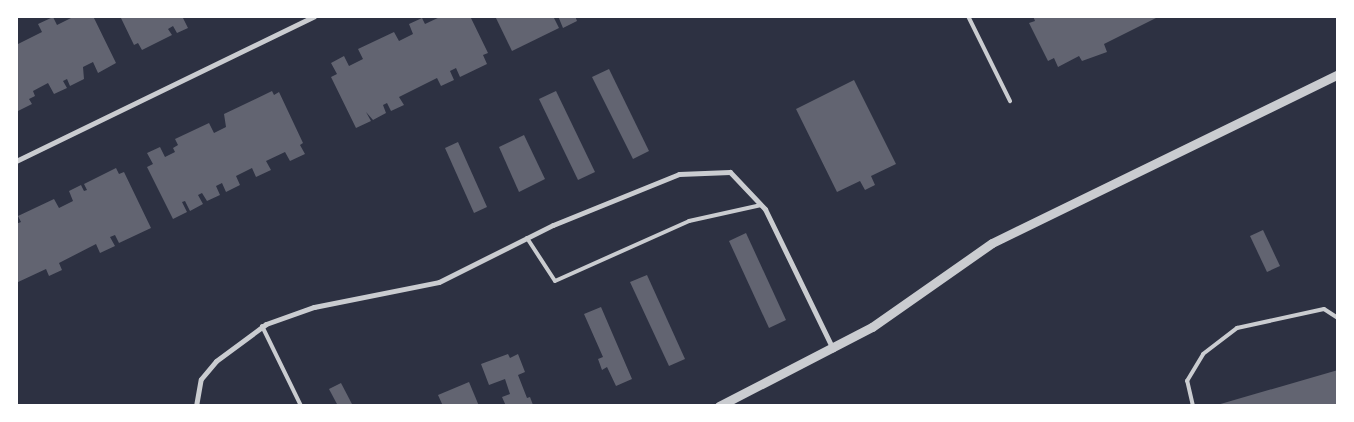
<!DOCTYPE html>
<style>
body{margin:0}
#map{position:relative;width:1354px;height:422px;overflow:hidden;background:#2d3142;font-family:Jost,sans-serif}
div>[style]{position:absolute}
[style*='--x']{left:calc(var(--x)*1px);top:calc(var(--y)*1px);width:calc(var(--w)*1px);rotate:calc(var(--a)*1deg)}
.building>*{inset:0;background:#626471}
.service>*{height:4px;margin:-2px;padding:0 2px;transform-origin:2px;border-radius:2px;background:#caccd0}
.minor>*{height:5px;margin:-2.5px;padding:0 2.5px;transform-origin:2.5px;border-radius:2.5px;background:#caccd0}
.tertiary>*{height:9px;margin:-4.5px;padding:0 4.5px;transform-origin:4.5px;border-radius:4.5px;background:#caccd0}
span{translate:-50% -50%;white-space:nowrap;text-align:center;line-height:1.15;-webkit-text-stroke:4px #fff;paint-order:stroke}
.frame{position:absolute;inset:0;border:18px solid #fff;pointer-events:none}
</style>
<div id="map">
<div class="building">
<div style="clip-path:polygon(75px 16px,93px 16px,116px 63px,98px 73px,93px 62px,83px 67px,84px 79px,70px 86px,67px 79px,63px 81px,67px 88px,54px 94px,48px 83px,33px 91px,35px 96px,29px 99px,32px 104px,16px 112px,16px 45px,42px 32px,38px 24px,53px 17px,57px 25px)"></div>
<div style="clip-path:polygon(120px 16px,186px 16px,183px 18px,188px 28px,177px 33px,173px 26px,168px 29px,172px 35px,142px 50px,138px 43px,134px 45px)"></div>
<div style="clip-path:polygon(442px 16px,470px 16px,488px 53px,483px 55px,487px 64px,460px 77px,456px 68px,450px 71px,454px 80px,441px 86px,437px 78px,399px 97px,404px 105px,391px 111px,387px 103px,383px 105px,386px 113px,373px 120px,366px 112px,371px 121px,356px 128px,331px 77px,337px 74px,331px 63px,344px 56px,349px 66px,363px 59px,358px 49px,394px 32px,399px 41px,413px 34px,409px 24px,422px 18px,425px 24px)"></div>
<div style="clip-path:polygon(495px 16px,553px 16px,559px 28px,512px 51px)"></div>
<div style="clip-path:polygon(558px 16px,575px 16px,577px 21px,563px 28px)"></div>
<div style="clip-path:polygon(1033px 16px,1160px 16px,1104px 44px,1107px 52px,1082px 61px,1079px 56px,1058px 67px,1054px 58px,1048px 61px,1029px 23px,1035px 21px)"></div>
<div style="clip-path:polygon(609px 69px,649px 151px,633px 159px,592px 77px)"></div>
<div style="clip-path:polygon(854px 80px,896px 164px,871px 176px,875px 185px,865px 190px,860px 181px,837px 192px,796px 109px)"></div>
<div style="clip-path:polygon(272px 91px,274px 95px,279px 92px,303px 143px,300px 145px,305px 154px,290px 161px,285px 152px,266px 161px,271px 170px,256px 177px,252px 168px,236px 176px,240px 185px,226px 192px,222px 183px,216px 186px,220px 195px,207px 201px,202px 193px,198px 195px,203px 204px,190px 211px,185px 201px,182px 202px,187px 212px,173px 219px,147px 167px,153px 164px,147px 153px,160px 147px,165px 157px,175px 152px,173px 148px,178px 145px,175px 139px,209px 123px,214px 133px,226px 127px,224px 114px)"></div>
<div style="clip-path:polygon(556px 91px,595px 172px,578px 180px,539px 99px)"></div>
<div style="clip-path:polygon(524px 135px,545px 179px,519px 192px,499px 147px)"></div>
<div style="clip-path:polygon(458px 142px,487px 207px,474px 213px,445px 148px)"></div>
<div style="clip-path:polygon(116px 168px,119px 174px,124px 172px,151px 228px,119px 243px,115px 235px,110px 237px,115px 246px,100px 253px,96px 244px,59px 263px,62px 270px,49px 276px,46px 269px,16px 283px,16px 224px,21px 222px,18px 216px,54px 199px,59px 208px,73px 201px,69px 191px,81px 185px,84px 191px,87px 190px,84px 184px)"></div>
<div style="clip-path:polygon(1263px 230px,1280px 266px,1267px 272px,1250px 236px)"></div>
<div style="clip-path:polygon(746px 233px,786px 320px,769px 328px,729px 241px)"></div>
<div style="clip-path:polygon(647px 275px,685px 359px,669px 366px,630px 282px)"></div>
<div style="clip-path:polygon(601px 307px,632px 379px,616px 386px,607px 367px,602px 370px,598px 359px,603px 357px,584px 314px)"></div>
<div style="clip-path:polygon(508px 354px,510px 358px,518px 354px,525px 372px,518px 375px,527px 398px,530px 397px,533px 405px,506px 406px,502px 397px,510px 394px,505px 379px,489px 385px,481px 364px)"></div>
<div style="clip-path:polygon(1338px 370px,1338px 406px,1217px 406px,1217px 405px)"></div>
<div style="clip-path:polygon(469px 382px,479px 406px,443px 406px,438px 395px)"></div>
<div style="clip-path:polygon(341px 383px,353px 406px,338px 406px,329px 389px)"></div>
</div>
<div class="service">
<div style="--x:968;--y:16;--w:95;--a:63.7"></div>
<div style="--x:527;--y:238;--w:51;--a:56.9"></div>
<div style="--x:555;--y:281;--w:147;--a:-24.1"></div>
<div style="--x:689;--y:221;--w:74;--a:-12.5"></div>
<div style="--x:262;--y:326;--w:89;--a:64"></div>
<div style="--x:1193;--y:406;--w:26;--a:-103"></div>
<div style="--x:1187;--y:381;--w:31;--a:-59"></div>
<div style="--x:1203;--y:354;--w:43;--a:-37.4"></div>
<div style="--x:1237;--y:328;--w:89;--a:-12.3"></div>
<div style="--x:1324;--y:309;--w:17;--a:33"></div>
</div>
<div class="minor">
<div style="--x:16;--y:161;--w:331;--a:-25.9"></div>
<div style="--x:196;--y:406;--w:27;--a:-80"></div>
<div style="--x:201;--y:379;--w:23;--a:-50"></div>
<div style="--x:216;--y:361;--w:62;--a:-36.5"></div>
<div style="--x:266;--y:324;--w:51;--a:-19.5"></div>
<div style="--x:314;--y:307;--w:127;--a:-11.3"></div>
<div style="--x:439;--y:282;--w:127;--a:-26.6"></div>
<div style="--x:553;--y:225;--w:136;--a:-22"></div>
<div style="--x:679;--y:174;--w:51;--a:-2.2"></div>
<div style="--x:730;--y:172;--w:51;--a:46.6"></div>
<div style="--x:765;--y:209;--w:156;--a:64.1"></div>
</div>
<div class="tertiary">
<div style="--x:719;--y:406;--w:172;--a:-27.3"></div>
<div style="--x:872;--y:327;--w:146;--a:-35"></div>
<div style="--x:992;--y:243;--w:385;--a:-26"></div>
</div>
<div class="frame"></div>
</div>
